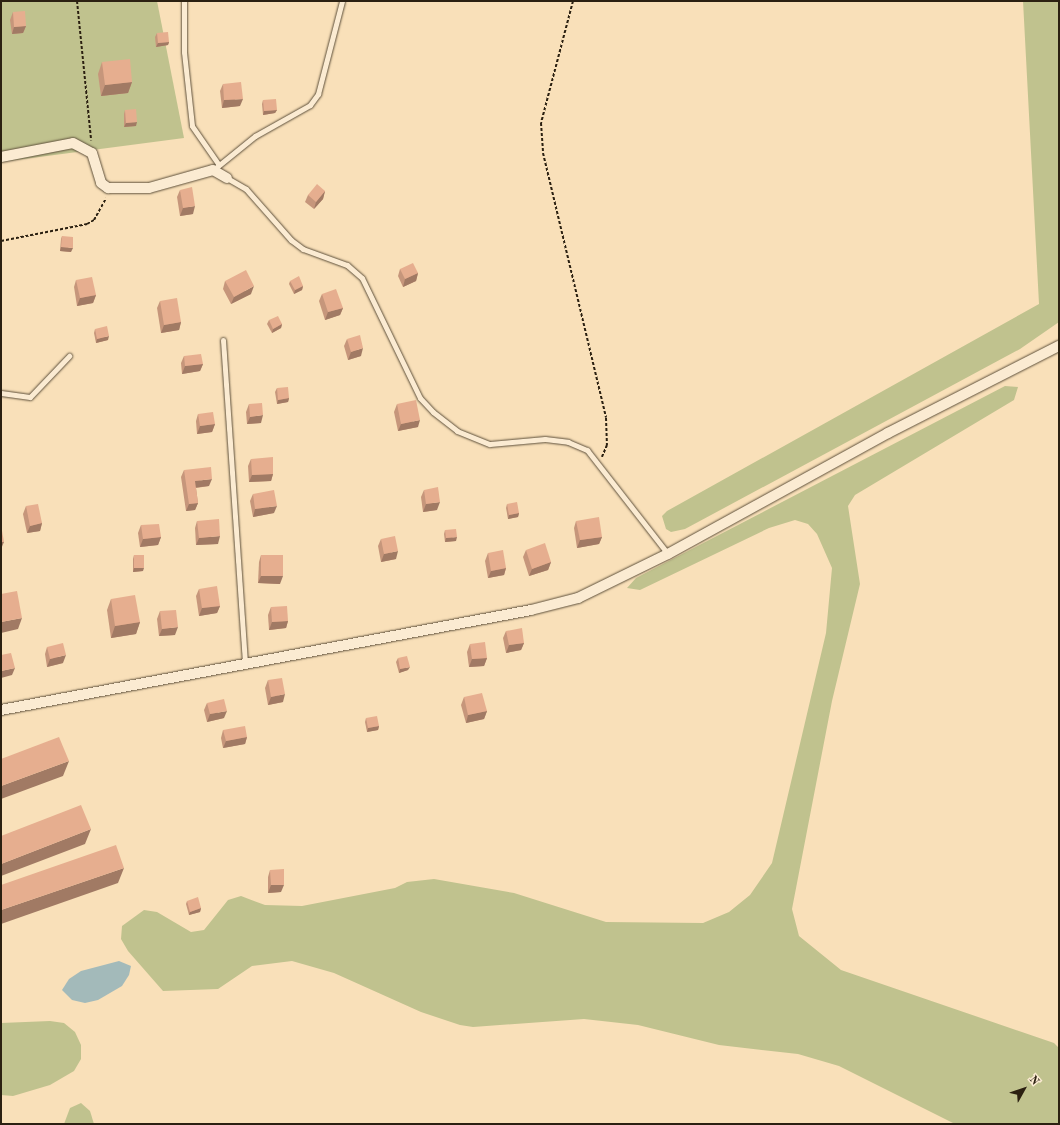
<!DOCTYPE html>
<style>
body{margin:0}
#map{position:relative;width:1060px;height:1125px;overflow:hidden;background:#f9e0b9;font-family:"Old Standard TT",serif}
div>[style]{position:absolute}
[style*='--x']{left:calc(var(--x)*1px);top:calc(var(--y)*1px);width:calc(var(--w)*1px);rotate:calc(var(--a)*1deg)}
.green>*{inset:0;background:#c0c28e}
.water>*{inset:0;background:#a3baba}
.path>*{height:2px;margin-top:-1px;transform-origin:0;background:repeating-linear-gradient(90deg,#2b2011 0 3px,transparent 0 5px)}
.roads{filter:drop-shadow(0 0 1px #5e503b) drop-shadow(0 0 1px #5e503b)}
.service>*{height:5px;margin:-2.5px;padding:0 2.5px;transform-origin:2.5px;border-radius:2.5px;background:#fbebd2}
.minor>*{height:10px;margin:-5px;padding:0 5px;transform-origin:5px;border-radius:5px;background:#fbebd2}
.wall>*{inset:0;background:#c6967b}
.shaded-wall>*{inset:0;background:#a17a64}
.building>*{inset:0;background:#e6ae8f}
span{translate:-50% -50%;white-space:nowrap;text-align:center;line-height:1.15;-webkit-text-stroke:3.5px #fbebd2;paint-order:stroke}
.frame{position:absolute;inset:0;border:2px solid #2b2011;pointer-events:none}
.north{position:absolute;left:1004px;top:1069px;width:40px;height:40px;-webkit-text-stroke:3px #fbebd2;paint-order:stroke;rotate:50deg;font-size:11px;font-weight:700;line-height:16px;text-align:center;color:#2b2011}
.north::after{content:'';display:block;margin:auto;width:14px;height:18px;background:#2b2011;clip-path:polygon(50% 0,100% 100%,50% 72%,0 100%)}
</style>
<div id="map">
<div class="green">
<div style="clip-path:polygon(1px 1px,157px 1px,184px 138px,1px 162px)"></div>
<div style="clip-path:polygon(1023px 1px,1059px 1px,1059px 322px,1020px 349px,685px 529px,671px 532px,666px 529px,662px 516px,667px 511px,1039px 304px)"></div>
<div style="clip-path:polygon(1005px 386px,1018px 387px,1014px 400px,855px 495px,848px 506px,860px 584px,832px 701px,792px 909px,799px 936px,841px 970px,1054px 1043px,1059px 1048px,1059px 1124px,955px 1124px,839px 1066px,798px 1054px,719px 1045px,638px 1025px,584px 1019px,473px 1027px,460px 1025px,421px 1012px,334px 973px,292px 961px,252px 966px,218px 989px,163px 991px,128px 951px,121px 939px,122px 926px,144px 910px,157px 912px,191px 932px,204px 930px,228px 900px,241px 896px,265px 905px,302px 906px,395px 888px,407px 882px,434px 879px,514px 893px,606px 922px,703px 923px,729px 912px,750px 895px,772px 863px,826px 633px,832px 568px,817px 534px,808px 524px,795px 520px,769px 528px,640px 590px,627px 588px,636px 578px)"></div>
<div style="clip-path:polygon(50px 1021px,64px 1023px,75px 1032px,81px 1045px,81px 1059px,74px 1071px,50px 1085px,13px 1096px,1px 1095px,1px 1023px)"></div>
<div style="clip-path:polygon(81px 1103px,90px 1111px,94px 1124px,64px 1124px,70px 1108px)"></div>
</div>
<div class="water">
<div style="clip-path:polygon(119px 961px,131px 966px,129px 975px,122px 986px,98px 1000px,85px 1003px,72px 1000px,62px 990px,69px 979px,81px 971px)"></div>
</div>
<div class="path">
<div style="--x:77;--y:1;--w:140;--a:84.2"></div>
<div style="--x:573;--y:1;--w:126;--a:104.7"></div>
<div style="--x:541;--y:123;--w:30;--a:86"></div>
<div style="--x:543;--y:153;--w:272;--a:76.6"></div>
<div style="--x:606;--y:418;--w:27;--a:88"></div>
<div style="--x:607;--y:445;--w:13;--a:113"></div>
<div style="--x:1;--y:241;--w:88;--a:-11.2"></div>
<div style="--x:87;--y:224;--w:8;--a:-30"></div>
<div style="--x:94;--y:220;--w:25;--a:-61"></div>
</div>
<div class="roads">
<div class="service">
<div style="--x:184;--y:1;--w:51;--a:90"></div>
<div style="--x:184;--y:52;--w:74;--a:83.8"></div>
<div style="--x:192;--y:126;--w:47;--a:55.3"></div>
<div style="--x:213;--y:170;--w:54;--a:-39"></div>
<div style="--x:255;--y:136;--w:63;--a:-29.4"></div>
<div style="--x:310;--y:105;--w:14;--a:-54"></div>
<div style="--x:318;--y:94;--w:96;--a:-75.5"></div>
<div style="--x:227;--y:178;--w:22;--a:30"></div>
<div style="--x:246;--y:189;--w:68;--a:48.6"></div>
<div style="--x:291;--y:240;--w:15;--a:37"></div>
<div style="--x:303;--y:249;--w:47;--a:20"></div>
<div style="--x:347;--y:265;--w:20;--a:41"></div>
<div style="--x:362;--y:278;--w:133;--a:64.2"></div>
<div style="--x:420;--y:398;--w:19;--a:47"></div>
<div style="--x:433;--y:412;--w:31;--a:38"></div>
<div style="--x:457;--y:431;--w:35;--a:22"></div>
<div style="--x:490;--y:444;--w:55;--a:-5.2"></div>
<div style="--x:545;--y:439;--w:23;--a:7"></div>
<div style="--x:568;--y:442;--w:21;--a:23"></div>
<div style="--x:587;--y:450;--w:132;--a:52.1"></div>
<div style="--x:223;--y:340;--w:324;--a:86.1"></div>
<div style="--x:1;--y:393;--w:29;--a:8"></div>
<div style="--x:30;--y:397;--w:57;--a:-46.4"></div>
</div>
<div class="minor">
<div style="--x:1;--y:157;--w:73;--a:-11"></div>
<div style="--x:73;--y:143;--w:21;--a:28"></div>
<div style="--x:92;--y:153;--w:31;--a:73"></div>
<div style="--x:101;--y:183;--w:9;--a:36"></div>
<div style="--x:108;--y:188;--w:41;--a:0"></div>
<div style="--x:149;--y:188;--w:66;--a:-15.7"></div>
<div style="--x:213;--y:170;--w:16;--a:30"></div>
<div style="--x:1;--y:710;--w:539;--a:-10.68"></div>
<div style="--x:531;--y:610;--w:49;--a:-14.3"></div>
<div style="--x:578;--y:598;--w:100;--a:-26.1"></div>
<div style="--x:668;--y:554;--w:251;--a:-28.8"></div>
<div style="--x:888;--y:433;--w:192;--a:-27"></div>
</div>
</div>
<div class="wall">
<div style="clip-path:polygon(13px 12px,26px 26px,23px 33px,12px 34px,10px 20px)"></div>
<div style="clip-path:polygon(157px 33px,169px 42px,168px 45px,156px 47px,155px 37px)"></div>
<div style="clip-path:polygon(102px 62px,132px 82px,128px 93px,101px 96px,98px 74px)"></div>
<div style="clip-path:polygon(223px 84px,240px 106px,222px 108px,220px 91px)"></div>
<div style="clip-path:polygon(263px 100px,277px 110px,275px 113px,263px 115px,262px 104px)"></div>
<div style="clip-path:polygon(125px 110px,136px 126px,124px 127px,124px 114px)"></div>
<div style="clip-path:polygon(180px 190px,193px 214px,180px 216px,177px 197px)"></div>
<div style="clip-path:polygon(325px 191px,323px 199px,314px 209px,305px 202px,308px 195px)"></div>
<div style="clip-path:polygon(62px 236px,71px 252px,60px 251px,61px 239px)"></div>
<div style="clip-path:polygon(400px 269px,418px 273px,416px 281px,403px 287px,398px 276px)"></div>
<div style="clip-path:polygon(76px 280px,96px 295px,93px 303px,77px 306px,74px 287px)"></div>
<div style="clip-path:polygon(225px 281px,251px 294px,231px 304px,223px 289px)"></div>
<div style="clip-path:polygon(290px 281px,303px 286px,302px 290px,294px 294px,289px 284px)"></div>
<div style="clip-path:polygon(322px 294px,343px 308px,340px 315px,325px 320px,319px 301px)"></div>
<div style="clip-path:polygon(160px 301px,181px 322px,179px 330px,161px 333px,157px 308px)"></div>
<div style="clip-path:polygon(269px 320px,282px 324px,281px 328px,272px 333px,267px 324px)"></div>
<div style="clip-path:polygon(95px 329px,108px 340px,96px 343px,94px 333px)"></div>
<div style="clip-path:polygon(347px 339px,361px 356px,348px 360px,344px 346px)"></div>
<div style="clip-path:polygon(184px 356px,203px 364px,200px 371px,182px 374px,181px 363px)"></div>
<div style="clip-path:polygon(277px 388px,289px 398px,288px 402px,277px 404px,275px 392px)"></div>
<div style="clip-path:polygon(249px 404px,261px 423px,247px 424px,246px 412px)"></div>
<div style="clip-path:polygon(397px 404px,418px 427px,398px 431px,394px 412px)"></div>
<div style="clip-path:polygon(198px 414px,215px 424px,212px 432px,197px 434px,196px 421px)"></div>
<div style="clip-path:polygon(251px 459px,273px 474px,271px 481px,249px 482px,248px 466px)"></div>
<div style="clip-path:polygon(184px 470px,209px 486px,196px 488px,198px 503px,195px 510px,186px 511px,181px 477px)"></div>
<div style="clip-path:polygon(424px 490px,437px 510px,423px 512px,421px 497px)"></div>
<div style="clip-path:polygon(253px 494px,274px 513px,253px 517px,250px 501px)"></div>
<div style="clip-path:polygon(507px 504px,519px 513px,518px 517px,508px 519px,506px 508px)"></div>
<div style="clip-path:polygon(26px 506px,42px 523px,40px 531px,27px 533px,23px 514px)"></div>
<div style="clip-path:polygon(197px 521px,218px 544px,196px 545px,195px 528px)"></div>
<div style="clip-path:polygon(576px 521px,602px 537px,599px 544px,577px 548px,574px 528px)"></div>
<div style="clip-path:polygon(141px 525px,161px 537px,158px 545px,140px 547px,138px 533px)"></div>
<div style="clip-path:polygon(445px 530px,456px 541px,445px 542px,444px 534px)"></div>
<div style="clip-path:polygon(381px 539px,396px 559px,381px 562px,378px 546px)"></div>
<div style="clip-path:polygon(526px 550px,551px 562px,548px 570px,529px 576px,523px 557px)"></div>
<div style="clip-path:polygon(488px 553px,506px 568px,504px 575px,488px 578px,485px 561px)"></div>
<div style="clip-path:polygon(134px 555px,143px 571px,133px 572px,133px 559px)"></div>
<div style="clip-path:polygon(261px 555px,280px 584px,258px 583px,259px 562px)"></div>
<div style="clip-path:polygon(199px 589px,220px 606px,217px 613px,199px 616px,196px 596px)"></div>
<div style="clip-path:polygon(111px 599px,140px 622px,136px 634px,111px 638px,107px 610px)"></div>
<div style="clip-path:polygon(271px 607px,288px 621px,286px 628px,269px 630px,268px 615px)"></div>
<div style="clip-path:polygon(160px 611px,175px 635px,159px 636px,157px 619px)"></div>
<div style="clip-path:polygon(506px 631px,524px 643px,521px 650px,506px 653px,503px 638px)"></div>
<div style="clip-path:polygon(470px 644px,487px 658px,484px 666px,469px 667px,467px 652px)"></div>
<div style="clip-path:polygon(47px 647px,63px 663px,47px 667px,45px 654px)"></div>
<div style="clip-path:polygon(398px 658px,408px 670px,399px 673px,396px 662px)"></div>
<div style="clip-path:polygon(268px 680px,283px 702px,268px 705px,265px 688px)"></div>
<div style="clip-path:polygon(464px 697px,487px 711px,484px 719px,466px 723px,461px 705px)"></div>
<div style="clip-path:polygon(207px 703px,224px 718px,207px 722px,204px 710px)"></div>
<div style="clip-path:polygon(366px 718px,379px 726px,378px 730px,367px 732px,365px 722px)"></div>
<div style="clip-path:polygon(223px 730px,247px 737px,245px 744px,223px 748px,221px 738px)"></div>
<div style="clip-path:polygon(270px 870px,281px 892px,268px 893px,268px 877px)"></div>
<div style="clip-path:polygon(187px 901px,201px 908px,200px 912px,189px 915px,186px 904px)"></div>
</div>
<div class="shaded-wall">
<div style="clip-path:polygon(26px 26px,23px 33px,12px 34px,14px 27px)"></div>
<div style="clip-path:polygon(169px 42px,168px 45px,156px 47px,158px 43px)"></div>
<div style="clip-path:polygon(132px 82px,128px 93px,101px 96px,105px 85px)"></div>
<div style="clip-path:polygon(243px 99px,240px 106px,222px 108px,224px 100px)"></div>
<div style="clip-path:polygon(277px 110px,275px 113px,263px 115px,264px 111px)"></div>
<div style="clip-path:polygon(137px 122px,136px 126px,124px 127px,126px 123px)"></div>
<div style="clip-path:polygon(325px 191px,323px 199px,314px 209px,316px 202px)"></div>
<div style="clip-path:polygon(195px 206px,193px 214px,180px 216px,183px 208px)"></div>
<div style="clip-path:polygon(61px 247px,73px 248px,71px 252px,60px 251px)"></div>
<div style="clip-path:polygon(418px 273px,416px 281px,403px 287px,405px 279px)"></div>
<div style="clip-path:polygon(254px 286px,251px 294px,231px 304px,234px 297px)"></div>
<div style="clip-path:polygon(303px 286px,302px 290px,294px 294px,295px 290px)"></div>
<div style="clip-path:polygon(96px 295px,93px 303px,77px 306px,80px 298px)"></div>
<div style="clip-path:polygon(343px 308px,340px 315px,325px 320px,328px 312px)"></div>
<div style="clip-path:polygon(181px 322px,179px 330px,161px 333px,164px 325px)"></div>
<div style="clip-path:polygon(282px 324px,281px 328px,272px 333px,273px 329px)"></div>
<div style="clip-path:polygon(109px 336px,108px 340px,96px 343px,97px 339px)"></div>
<div style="clip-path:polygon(363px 348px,361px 356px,348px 360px,351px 352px)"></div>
<div style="clip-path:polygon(203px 364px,200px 371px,182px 374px,185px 366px)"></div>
<div style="clip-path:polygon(289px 398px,288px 402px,277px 404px,278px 400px)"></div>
<div style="clip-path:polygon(263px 415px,261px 423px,247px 424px,250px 417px)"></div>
<div style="clip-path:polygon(420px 420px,418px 427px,398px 431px,401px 424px)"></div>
<div style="clip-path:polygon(215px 424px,212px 432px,197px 434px,200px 426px)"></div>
<div style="clip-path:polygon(273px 474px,271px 481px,249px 482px,252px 475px)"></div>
<div style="clip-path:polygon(212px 479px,209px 486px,192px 488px,195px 481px)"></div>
<div style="clip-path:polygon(440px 502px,437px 510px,423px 512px,426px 504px)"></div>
<div style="clip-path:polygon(198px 503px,195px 510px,186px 511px,189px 504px)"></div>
<div style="clip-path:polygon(277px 506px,274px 513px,253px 517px,255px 509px)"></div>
<div style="clip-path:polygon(519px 513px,518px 517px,508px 519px,509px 515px)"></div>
<div style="clip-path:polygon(42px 523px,40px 531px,27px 533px,30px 526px)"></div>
<div style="clip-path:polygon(220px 536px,218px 544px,196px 545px,199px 538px)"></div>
<div style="clip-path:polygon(161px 537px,158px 545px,140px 547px,143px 539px)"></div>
<div style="clip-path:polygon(457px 537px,456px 541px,445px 542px,446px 538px)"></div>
<div style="clip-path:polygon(602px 537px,599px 544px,577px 548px,580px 540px)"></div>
<div style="clip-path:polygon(1px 542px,4px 542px,1px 549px)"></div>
<div style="clip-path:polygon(398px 551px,396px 559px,381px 562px,384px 554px)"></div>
<div style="clip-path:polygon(551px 562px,548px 570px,529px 576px,532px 569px)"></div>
<div style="clip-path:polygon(134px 568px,144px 568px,143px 571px,133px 572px)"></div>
<div style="clip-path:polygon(506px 568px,504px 575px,488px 578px,491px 571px)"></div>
<div style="clip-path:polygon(261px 576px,283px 576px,280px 584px,258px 583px)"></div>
<div style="clip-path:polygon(220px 606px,217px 613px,199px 616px,202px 608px)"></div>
<div style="clip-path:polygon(22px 618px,18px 629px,1px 633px,1px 622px)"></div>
<div style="clip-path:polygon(288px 621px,286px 628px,269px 630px,272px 622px)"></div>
<div style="clip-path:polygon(140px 622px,136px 634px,111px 638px,115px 626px)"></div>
<div style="clip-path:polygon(178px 627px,175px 635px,159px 636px,162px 629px)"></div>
<div style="clip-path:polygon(524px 643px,521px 650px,506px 653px,509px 645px)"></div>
<div style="clip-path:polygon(66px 655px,63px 663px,47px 667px,50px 659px)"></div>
<div style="clip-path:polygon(487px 658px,484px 666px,469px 667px,472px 659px)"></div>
<div style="clip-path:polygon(410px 667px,408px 670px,399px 673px,400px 669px)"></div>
<div style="clip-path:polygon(15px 668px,12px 675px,1px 678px,1px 671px)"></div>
<div style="clip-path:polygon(285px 694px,283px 702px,268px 705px,271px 697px)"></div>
<div style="clip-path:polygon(227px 711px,224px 718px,207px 722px,210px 714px)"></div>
<div style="clip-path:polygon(487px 711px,484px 719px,466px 723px,468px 715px)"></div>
<div style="clip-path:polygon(379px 726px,378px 730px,367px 732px,368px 728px)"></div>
<div style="clip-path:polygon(247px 737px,245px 744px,223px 748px,226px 741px)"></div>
<div style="clip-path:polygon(69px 761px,63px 776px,1px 799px,1px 786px)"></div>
<div style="clip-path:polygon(91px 829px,85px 844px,1px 876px,1px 864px)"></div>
<div style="clip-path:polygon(124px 868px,118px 883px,1px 924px,1px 910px)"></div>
<div style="clip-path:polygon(271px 885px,284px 885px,281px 892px,268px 893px)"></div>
<div style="clip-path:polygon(201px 908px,200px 912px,189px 915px,190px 912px)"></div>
</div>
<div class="building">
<div style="clip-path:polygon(25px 11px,26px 26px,14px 27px,13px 12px)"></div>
<div style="clip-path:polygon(168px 32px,169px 42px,158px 43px,157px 33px)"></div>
<div style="clip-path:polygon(130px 59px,132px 82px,105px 85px,102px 62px)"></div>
<div style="clip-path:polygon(241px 82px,243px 99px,224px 100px,223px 84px)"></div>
<div style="clip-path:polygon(276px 99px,277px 110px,264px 111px,263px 100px)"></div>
<div style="clip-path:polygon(136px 109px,137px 122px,126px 123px,125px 110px)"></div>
<div style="clip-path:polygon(317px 184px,325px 191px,316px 202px,308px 195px)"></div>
<div style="clip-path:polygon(192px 187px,195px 206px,183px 208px,180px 190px)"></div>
<div style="clip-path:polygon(62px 236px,73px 237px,73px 248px,61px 247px)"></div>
<div style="clip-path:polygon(413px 263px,418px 273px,405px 279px,400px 269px)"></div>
<div style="clip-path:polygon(246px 270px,254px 286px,234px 297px,225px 281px)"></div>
<div style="clip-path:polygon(299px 276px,303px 286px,295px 290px,290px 281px)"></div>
<div style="clip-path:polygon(92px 277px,96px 295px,80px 298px,76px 280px)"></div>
<div style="clip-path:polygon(336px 289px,343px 308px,328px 312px,322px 294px)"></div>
<div style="clip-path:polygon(177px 298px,181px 322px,164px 325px,160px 301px)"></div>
<div style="clip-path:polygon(278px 316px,282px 324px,273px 329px,269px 320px)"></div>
<div style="clip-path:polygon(107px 326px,109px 336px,97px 339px,95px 329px)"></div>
<div style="clip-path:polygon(360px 335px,363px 348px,351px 352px,347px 339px)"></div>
<div style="clip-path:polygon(201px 354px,203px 364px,185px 366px,184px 356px)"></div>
<div style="clip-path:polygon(288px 387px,289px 398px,278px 400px,277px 388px)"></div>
<div style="clip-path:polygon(416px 400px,420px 420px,401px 424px,397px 404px)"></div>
<div style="clip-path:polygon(262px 403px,263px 415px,250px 417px,249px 404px)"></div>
<div style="clip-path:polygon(213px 412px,215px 424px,200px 426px,198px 414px)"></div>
<div style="clip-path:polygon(273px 457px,273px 474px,252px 475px,251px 459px)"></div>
<div style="clip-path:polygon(211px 467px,212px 479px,195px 481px,198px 503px,189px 504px,184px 470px)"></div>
<div style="clip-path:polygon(438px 487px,440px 502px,426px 504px,424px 490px)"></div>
<div style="clip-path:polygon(274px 490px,277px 506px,255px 509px,253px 494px)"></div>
<div style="clip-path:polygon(517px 502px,519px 513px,509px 515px,507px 504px)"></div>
<div style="clip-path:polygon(38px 504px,42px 523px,30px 526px,26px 506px)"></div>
<div style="clip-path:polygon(599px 517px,602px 537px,580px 540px,576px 521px)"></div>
<div style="clip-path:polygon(219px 519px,220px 536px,199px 538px,197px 521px)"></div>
<div style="clip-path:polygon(159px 524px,161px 537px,143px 539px,141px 525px)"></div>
<div style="clip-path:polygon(1px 525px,4px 542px,1px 542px)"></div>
<div style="clip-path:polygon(456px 529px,457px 537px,446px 538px,445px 530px)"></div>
<div style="clip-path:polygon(395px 536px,398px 551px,384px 554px,381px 539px)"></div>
<div style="clip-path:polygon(545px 543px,551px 562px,532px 569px,526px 550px)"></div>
<div style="clip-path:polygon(503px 550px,506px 568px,491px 571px,488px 553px)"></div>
<div style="clip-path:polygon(134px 555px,144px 555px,144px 568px,134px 568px)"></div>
<div style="clip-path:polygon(261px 555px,283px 555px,283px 576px,261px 576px)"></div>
<div style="clip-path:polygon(217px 586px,220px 606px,202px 608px,199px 589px)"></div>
<div style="clip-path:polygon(17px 591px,22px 618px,1px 622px,1px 594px)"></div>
<div style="clip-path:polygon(135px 595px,140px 622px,115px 626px,111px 599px)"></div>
<div style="clip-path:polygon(287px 606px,288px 621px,272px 622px,271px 607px)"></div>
<div style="clip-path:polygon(176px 610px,178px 627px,162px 629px,160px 611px)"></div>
<div style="clip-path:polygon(522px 628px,524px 643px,509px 645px,506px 631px)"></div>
<div style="clip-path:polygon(485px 642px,487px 658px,472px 659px,470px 644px)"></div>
<div style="clip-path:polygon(63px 643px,66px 655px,50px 659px,47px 647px)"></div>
<div style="clip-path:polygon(11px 653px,15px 668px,1px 671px,1px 655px)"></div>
<div style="clip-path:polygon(407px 656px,410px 667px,400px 669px,398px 658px)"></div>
<div style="clip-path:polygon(282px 678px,285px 694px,271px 697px,268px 680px)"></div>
<div style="clip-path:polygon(482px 693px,487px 711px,468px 715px,464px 697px)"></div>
<div style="clip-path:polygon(224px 699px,227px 711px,210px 714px,207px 703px)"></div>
<div style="clip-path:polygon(377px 716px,379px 726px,368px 728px,366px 718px)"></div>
<div style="clip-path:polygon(245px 726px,247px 737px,226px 741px,223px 730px)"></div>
<div style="clip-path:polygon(59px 737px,69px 761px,1px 786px,1px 759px)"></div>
<div style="clip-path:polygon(81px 805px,91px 829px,1px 864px,1px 836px)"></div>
<div style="clip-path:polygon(116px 845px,124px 868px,1px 910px,1px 885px)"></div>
<div style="clip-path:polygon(284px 869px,284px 885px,271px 885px,270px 870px)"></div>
<div style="clip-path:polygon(198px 897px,201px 908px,190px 912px,187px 901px)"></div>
</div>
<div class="frame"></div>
<div class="north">N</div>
</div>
